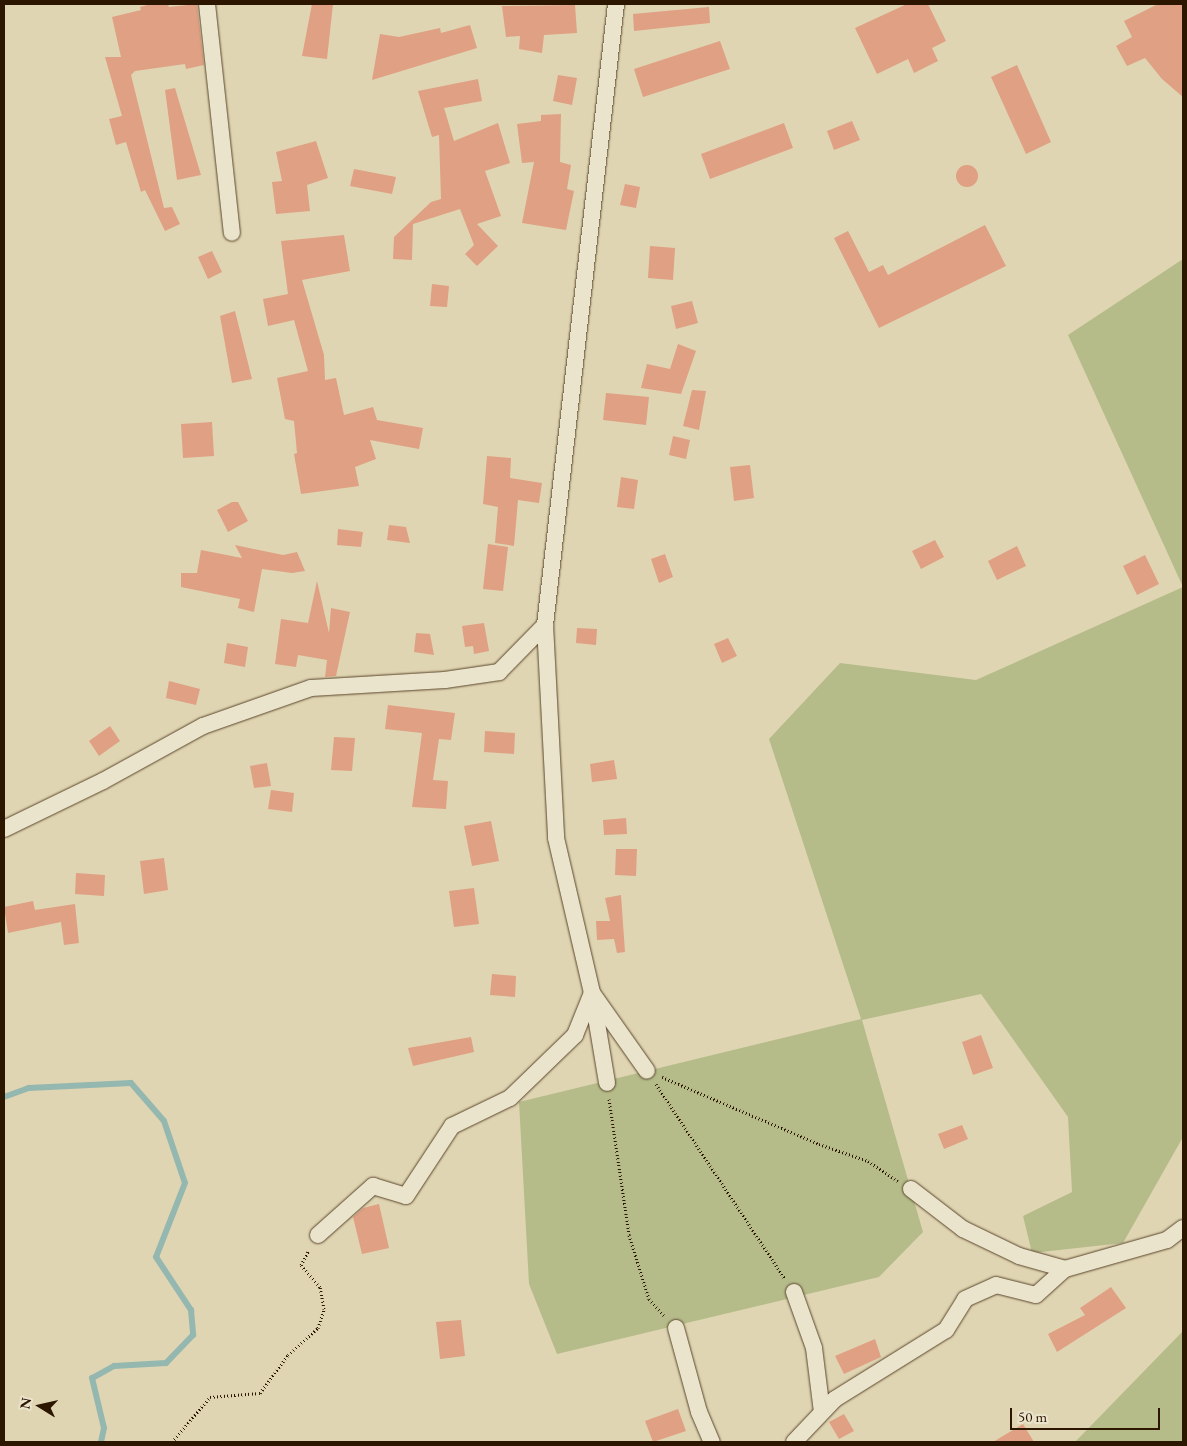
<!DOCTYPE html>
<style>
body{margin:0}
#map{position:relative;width:1187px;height:1446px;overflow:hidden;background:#e0d5b2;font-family:"EB Garamond",serif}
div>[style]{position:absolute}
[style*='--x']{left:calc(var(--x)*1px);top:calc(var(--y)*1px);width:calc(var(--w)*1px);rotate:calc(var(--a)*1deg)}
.green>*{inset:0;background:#b5bc8a}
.stream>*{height:6px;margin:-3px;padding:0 3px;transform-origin:3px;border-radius:3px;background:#94b8b0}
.building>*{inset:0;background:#dfa083}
.round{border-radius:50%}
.path>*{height:3px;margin-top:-1.5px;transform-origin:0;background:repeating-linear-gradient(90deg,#2d1600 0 1px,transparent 0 3.5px)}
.roads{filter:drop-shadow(0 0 1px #5a462c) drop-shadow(0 0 1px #5a462c)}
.street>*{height:16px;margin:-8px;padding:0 8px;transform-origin:8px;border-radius:8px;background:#ebe4cd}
span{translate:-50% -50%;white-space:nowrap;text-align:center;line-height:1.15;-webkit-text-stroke:4.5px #ebe4cd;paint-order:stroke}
.frame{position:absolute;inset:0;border:5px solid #2d1600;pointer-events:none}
.north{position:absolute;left:15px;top:1381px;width:50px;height:50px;-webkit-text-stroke:4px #ebe4cd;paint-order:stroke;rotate:280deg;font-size:14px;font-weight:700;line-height:20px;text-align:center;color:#2d1600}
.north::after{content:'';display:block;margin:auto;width:18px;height:22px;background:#2d1600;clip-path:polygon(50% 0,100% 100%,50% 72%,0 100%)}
.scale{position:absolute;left:1010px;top:1408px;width:150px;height:22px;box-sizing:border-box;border:2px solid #2d1600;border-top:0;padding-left:6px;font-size:15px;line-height:18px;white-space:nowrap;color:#2d1600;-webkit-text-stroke:4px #ebe4cd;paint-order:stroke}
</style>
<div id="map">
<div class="green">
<div style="clip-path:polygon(1183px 259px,1183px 1137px,1123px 1243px,1032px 1253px,1023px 1216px,1072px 1192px,1068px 1117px,981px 994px,862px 1020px,923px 1232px,879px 1277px,557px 1354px,529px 1284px,519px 1102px,861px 1019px,769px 739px,840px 663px,976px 680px,1183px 587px,1068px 335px)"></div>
<div style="clip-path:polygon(1183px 1331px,1183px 1442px,1075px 1442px)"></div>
</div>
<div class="stream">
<div style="--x:4;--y:1097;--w:27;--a:-20"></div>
<div style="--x:29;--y:1088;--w:102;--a:-2.8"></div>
<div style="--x:131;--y:1083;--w:50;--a:49"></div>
<div style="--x:164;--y:1121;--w:65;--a:71.3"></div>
<div style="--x:185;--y:1183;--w:79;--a:111.4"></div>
<div style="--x:156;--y:1257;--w:64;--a:56.6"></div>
<div style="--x:191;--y:1310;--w:25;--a:85"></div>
<div style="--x:193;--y:1335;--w:39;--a:134"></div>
<div style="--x:166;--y:1363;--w:52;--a:176.7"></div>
<div style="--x:114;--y:1366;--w:25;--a:151"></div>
<div style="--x:92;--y:1378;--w:51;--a:76.5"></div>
<div style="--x:104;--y:1428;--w:14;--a:102"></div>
</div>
<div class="building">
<div style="clip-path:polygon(151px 4px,168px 4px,169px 7px,197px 4px,204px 65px,186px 69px,185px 64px,135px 71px,131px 75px,164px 208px,172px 207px,180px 224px,165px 231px,145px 190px,141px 192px,126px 142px,116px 145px,109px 119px,122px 116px,105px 57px,121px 57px,112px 17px,141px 10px,140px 7px)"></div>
<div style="clip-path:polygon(312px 4px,333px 4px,327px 59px,302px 56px)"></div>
<div style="clip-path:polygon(907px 4px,928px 4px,946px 41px,932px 48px,938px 61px,914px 73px,908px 59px,877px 74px,855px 28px)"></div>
<div style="clip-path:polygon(1158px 4px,1183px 4px,1183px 97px,1162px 79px,1145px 58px,1127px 66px,1116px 46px,1132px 37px,1124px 21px)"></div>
<div style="clip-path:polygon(575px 5px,577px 33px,544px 35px,542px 53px,519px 49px,520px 36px,506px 37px,502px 6px)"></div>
<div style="clip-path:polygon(709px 7px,710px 23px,634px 31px,633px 14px)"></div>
<div style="clip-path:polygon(470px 25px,477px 48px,372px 80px,380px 34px,399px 37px,440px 28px,441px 33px)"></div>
<div style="clip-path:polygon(720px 41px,730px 69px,643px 97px,634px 69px)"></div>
<div style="clip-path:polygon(1017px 65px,1051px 142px,1026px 154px,991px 77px)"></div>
<div style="clip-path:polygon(558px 75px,577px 78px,572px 105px,553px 101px)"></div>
<div style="clip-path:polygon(478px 79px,482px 101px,444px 108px,454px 141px,498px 123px,510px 163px,485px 171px,501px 216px,477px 224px,498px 246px,477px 266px,465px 254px,474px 245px,460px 209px,413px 224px,412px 260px,393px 259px,394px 237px,431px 202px,441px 199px,439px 135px,432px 137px,418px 91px)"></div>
<div style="clip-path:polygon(175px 88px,201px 175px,177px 180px,165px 90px)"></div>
<div style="clip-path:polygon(561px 114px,560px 162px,571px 165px,567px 189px,574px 191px,566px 230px,522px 223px,534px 162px,522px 163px,517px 124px,541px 121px,541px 115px)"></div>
<div style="clip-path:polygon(852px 121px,860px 140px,834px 150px,827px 131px)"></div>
<div style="clip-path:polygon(784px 123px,793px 148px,710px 179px,701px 154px)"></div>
<div style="clip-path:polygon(316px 141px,328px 178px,307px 185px,310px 211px,276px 214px,272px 182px,282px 181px,276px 152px)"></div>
<div class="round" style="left:956px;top:165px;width:22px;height:22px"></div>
<div style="clip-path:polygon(354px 169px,396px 177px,392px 194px,350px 186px)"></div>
<div style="clip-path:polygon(625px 184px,640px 187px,636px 208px,620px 205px)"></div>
<div style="clip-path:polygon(985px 225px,1006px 266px,879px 328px,834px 238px,848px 231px,869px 272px,883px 265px,888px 275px)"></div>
<div style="clip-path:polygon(344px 235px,350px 271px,302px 280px,324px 355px,325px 380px,336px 378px,344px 415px,373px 407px,377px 420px,423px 428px,419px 449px,370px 440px,376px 459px,355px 467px,359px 486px,301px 494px,294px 454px,297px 453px,294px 421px,285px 419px,277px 378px,308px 371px,294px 320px,268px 326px,263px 299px,288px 294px,281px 241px)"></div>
<div style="clip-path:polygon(650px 246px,675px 248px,673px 280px,648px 278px)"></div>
<div style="clip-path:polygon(212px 251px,222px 272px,208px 279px,198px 257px)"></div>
<div style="clip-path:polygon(432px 284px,449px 286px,447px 307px,430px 306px)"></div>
<div style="clip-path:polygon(692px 301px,698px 323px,676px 329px,671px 306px)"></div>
<div style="clip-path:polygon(235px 311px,252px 379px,232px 383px,220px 316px)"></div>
<div style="clip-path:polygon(678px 344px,696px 351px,681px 394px,641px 388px,647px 364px,670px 369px)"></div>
<div style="clip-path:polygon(692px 390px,706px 391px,699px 430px,683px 426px)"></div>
<div style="clip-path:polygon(606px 393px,649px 397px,646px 425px,603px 420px)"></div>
<div style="clip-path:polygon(212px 422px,214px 456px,183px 458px,181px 424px)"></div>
<div style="clip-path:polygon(673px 436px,690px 440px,686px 459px,669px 455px)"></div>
<div style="clip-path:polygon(487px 456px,511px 458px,510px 478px,542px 483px,539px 503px,518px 500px,514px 546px,495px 543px,498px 507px,483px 504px)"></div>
<div style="clip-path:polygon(750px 465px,754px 498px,734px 501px,730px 467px)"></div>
<div style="clip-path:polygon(621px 477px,638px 480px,634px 509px,617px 507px)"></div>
<div style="clip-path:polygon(232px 502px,238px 502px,248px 521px,228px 532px,217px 510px)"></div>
<div style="clip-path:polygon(389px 525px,406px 527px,410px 543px,387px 540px)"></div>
<div style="clip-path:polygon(338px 529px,363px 532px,361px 547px,337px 545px)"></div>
<div style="clip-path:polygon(935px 540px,944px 557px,921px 569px,912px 551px)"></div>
<div style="clip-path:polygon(488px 544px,508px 547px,503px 591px,483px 589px)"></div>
<div style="clip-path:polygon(235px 545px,283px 555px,297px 552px,305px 571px,292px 573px,262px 569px,254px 612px,238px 608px,240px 599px,181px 587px,181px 573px,197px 573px,201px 550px,242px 558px)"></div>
<div style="clip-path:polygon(1017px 546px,1026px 566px,997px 580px,988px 561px)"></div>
<div style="clip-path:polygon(665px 554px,673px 577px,659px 583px,651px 559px)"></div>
<div style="clip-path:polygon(1145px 555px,1159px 584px,1137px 595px,1123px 566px)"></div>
<div style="clip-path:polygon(317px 581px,329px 633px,331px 608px,350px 612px,336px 676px,325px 677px,327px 660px,298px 655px,296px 667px,275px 664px,281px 619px,308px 623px)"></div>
<div style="clip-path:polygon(484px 623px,489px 651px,474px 654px,473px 646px,465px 647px,462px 626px)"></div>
<div style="clip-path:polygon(577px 628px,597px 629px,596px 645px,576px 643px)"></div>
<div style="clip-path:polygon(416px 633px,430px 634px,434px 655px,414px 652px)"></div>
<div style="clip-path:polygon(728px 638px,737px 656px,722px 663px,714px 644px)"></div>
<div style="clip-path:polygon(227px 643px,248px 647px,245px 667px,224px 663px)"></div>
<div style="clip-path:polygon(169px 681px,200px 689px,196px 705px,166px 698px)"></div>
<div style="clip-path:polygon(388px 705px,455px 713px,451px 740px,439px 739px,433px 780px,448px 781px,446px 809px,412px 807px,422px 733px,385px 729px)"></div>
<div style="clip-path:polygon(110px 726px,120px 741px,99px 756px,89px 741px)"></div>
<div style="clip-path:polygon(485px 731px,515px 733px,514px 754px,484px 752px)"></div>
<div style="clip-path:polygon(334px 737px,355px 738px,352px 771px,331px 770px)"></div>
<div style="clip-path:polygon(614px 760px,617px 779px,592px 782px,590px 764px)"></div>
<div style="clip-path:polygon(267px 763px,271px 786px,254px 788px,250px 766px)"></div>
<div style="clip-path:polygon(271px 790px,294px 793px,292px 812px,268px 809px)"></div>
<div style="clip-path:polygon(626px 818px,627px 834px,604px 835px,603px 820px)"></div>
<div style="clip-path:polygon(491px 821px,499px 861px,472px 866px,464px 826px)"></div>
<div style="clip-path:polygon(616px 849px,637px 849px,636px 876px,615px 875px)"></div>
<div style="clip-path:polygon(164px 858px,168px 890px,144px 894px,140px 861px)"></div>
<div style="clip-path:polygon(76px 873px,105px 875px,104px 896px,75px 894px)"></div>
<div style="clip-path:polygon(474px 888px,479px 924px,454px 927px,449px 891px)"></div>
<div style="clip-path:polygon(621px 895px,625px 952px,617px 953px,614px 939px,597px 940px,596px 921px,610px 921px,605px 898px)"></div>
<div style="clip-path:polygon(33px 901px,35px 910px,75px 904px,79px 943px,64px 945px,61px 922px,8px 933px,4px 907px)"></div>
<div style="clip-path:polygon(492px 974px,516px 976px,515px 997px,490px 995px)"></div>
<div style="clip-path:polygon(981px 1035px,993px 1068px,973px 1075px,962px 1042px)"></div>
<div style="clip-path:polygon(471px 1037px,474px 1052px,413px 1066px,408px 1048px)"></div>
<div style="clip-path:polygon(962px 1125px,968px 1139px,944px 1149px,938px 1134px)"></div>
<div style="clip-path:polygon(379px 1204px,389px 1248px,362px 1254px,353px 1217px,363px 1208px)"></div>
<div style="clip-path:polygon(1111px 1287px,1126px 1308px,1057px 1352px,1048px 1334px,1085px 1315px,1080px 1308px)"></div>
<div style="clip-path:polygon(461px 1320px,465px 1356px,440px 1359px,436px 1322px)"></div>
<div style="clip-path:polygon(875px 1339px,881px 1357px,844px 1374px,835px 1356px)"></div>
<div style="clip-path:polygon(678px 1409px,686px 1431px,653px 1442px,645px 1421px)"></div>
<div style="clip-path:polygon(844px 1414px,854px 1431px,839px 1439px,829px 1422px)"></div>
<div style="clip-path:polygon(1023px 1424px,1034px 1442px,993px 1442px)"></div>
</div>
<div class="path">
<div style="--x:662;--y:1077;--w:171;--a:23.1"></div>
<div style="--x:819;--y:1144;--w:52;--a:19.1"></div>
<div style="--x:868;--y:1161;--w:36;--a:34"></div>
<div style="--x:656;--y:1084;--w:234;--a:56.5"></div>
<div style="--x:609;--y:1099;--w:137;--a:81.6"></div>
<div style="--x:629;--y:1235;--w:67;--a:72.6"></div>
<div style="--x:649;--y:1299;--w:24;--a:48"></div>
<div style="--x:172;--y:1442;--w:59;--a:-49.8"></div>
<div style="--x:210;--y:1397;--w:50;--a:-4.6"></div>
<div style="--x:260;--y:1393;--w:47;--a:-53.6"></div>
<div style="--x:288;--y:1355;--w:40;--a:-42"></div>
<div style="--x:318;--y:1328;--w:20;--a:-72"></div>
<div style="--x:324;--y:1309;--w:22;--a:-100"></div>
<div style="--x:320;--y:1287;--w:29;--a:-131"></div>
<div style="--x:301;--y:1265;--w:17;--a:-62"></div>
</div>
<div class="roads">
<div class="street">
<div style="--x:207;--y:4;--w:230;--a:83.8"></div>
<div style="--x:616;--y:4;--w:625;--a:96.52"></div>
<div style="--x:545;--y:625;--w:213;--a:87"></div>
<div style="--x:556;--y:838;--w:159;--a:76.9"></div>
<div style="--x:592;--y:993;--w:95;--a:54.8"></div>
<div style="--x:4;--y:829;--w:110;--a:-25.9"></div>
<div style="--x:103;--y:781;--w:114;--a:-28.8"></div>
<div style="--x:203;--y:726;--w:114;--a:-19.4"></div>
<div style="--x:311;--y:688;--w:134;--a:-3.4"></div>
<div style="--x:445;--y:680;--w:55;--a:-8.4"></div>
<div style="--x:499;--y:672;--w:66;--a:-45.6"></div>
<div style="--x:911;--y:1189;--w:66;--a:37.6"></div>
<div style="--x:963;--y:1229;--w:62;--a:25.7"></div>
<div style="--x:1019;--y:1256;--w:48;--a:15.8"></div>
<div style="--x:1065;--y:1269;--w:106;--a:-15.9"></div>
<div style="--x:1167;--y:1240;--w:20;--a:-37"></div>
<div style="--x:318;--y:1235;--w:74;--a:-41.7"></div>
<div style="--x:373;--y:1186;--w:34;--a:17"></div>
<div style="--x:406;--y:1196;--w:84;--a:-56.7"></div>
<div style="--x:452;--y:1126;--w:64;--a:-25.8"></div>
<div style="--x:510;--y:1098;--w:91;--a:-44.1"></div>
<div style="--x:575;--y:1035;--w:45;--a:-68"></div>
<div style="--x:592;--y:993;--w:91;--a:80.5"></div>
<div style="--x:794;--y:1292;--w:59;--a:70.3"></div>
<div style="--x:814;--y:1348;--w:64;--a:82.9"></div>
<div style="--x:676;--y:1328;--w:87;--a:74.7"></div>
<div style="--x:699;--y:1412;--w:33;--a:67"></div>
<div style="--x:794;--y:1442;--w:59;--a:-46.4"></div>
<div style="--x:835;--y:1399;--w:131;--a:-31.9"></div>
<div style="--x:946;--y:1330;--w:36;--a:-58"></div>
<div style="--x:965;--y:1299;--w:34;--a:-24"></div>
<div style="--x:996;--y:1285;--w:41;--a:14"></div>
<div style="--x:1036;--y:1295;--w:39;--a:-42"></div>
</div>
</div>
<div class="frame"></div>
<div class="north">N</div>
<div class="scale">50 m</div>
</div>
